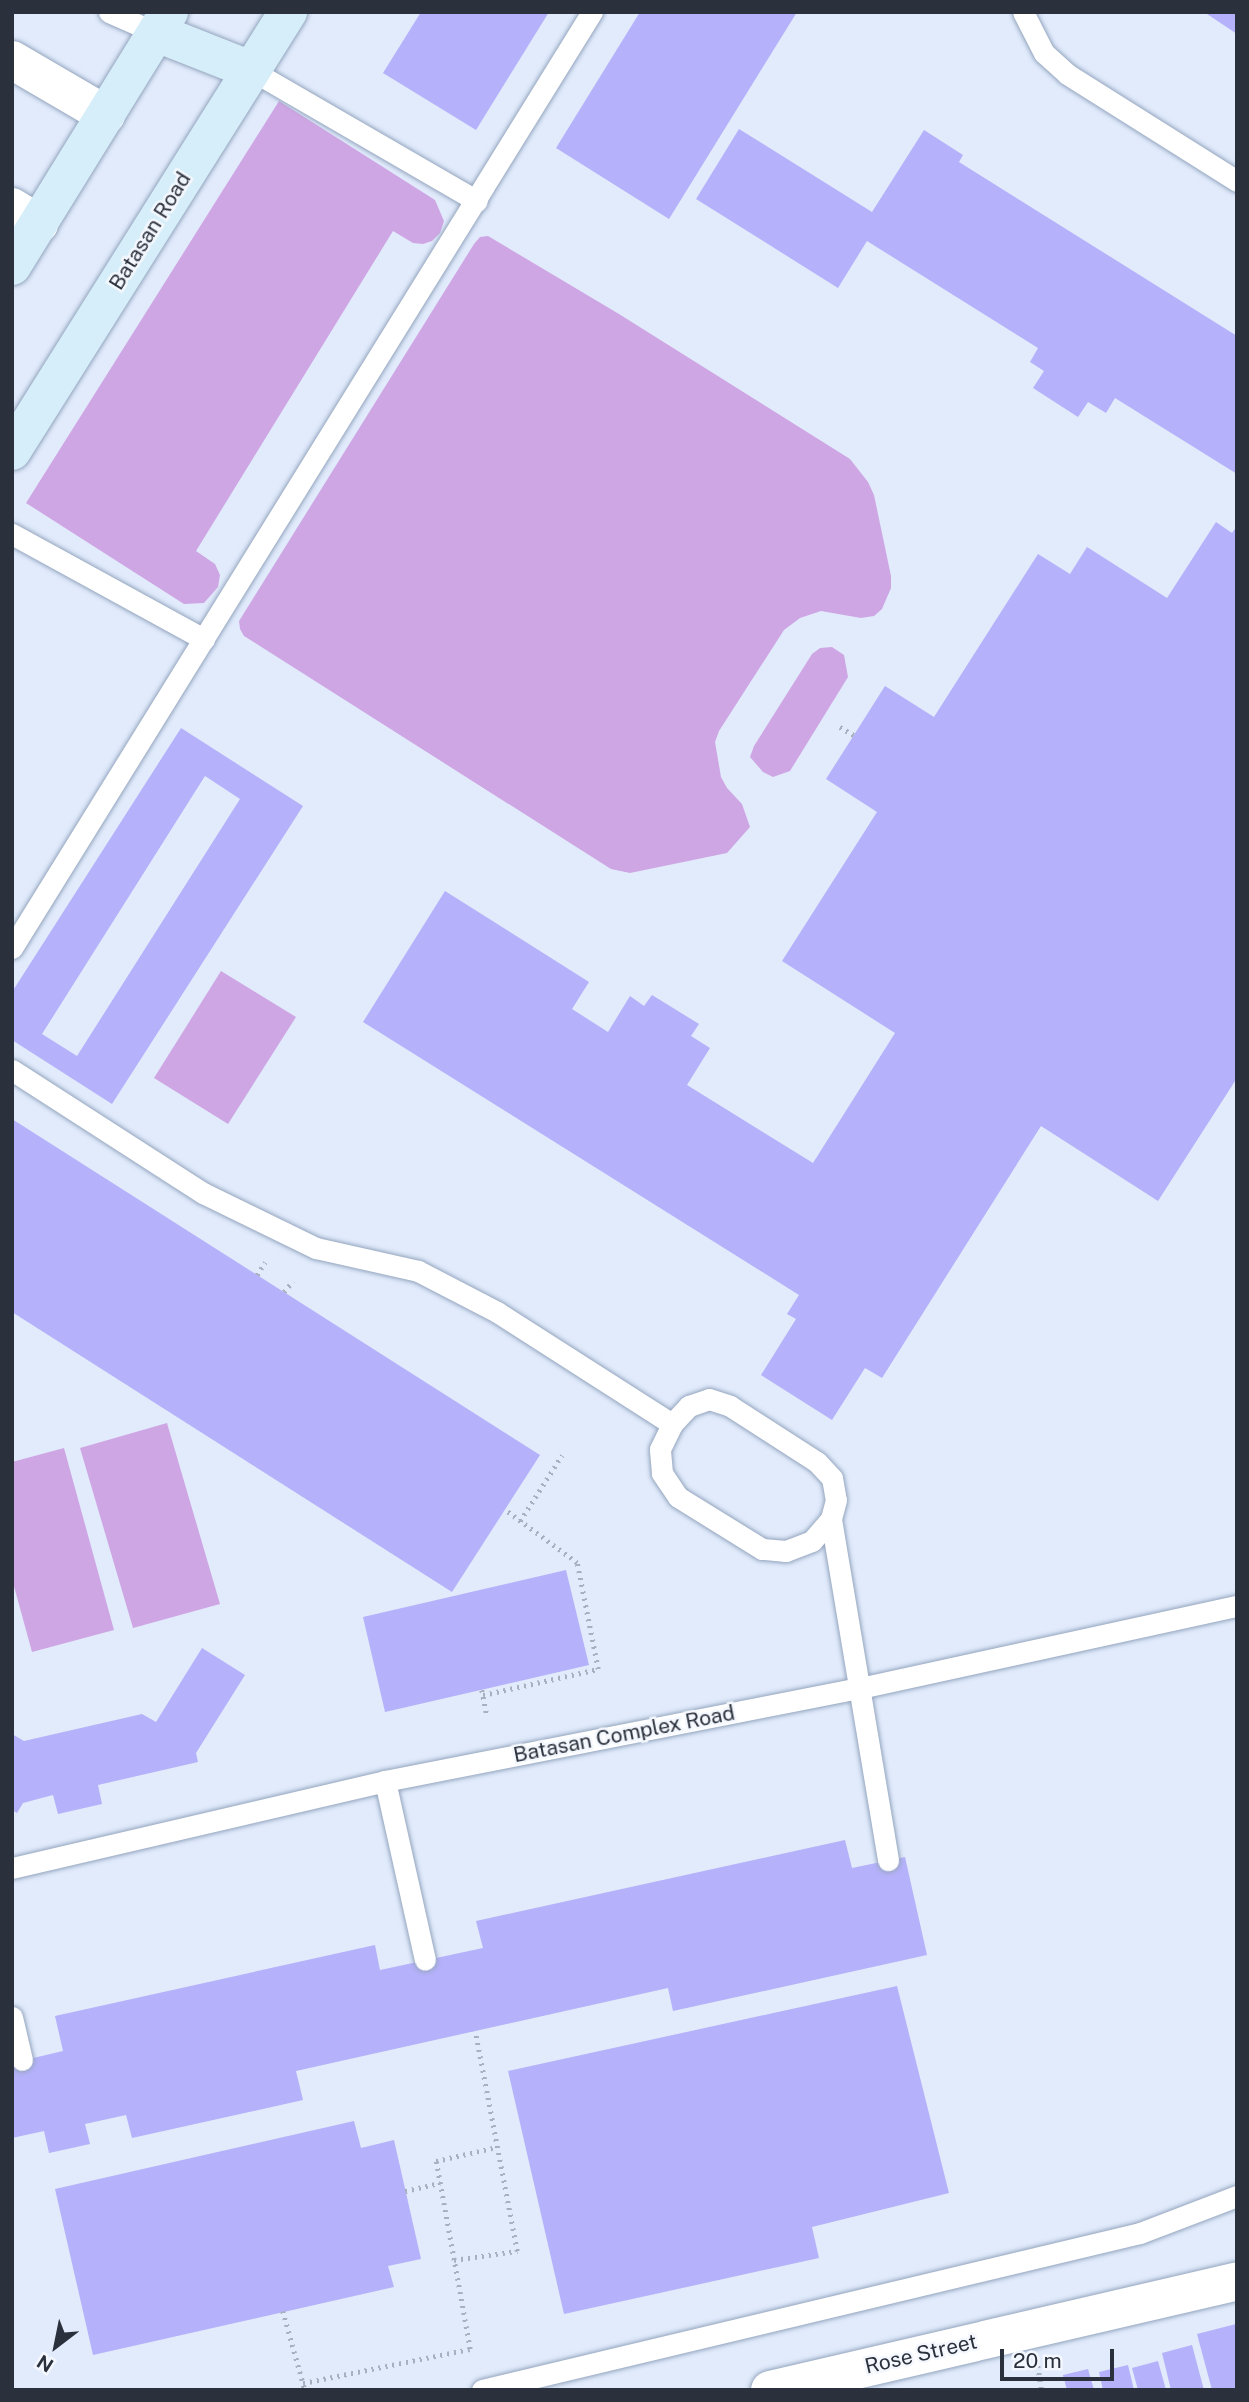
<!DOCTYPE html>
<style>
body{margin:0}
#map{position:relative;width:1249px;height:2402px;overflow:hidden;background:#e1ebfc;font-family:"Public Sans",sans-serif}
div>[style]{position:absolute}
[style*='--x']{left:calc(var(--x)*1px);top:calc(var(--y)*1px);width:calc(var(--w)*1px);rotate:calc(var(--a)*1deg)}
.green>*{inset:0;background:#cfa6e4}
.building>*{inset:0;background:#b5b1fa}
.path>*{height:4.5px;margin-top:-2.25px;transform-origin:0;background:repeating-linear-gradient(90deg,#a8b0c0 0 2px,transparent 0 7px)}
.roads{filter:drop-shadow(0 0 2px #94a5be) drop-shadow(0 0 2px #94a5be)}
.lane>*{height:21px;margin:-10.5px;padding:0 10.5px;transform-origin:10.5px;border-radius:10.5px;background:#fff}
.street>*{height:38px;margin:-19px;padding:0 19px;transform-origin:19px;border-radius:19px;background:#fff}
.secondary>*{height:38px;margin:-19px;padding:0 19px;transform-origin:19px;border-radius:19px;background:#d6eef9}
span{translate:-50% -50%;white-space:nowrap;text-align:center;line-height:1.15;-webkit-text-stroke:5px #f4f8fe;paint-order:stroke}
.street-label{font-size:21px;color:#2b313c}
.frame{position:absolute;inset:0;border:14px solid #2b313c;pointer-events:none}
.north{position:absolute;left:21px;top:2311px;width:70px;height:70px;-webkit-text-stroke:5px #f4f8fe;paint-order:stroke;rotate:212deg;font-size:19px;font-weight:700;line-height:28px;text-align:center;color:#2b313c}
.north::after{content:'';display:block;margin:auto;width:24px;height:32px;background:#2b313c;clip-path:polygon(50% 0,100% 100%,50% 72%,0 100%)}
.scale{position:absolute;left:1000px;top:2349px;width:114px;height:32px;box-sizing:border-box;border:4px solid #2b313c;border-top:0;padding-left:9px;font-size:21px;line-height:24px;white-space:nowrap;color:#2b313c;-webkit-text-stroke:5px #f4f8fe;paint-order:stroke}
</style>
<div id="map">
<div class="green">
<div style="clip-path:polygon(279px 101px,435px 200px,444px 221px,440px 233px,432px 241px,423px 244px,413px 243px,393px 231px,196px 551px,215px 564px,220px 575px,218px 587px,204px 603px,184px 604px,26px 503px)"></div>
<div style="clip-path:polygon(488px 236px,619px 314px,850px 459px,868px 482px,874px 495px,891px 576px,891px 588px,882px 609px,874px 616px,861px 618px,821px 611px,800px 618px,784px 630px,719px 731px,715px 742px,721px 777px,727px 788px,742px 804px,750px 827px,727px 853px,630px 873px,611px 869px,244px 636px,240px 629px,239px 621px,474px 244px,480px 237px)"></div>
<div style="clip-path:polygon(832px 647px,844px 655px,848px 677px,790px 771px,773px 777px,763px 772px,750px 757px,754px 746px,812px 654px,820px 648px)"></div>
<div style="clip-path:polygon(221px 971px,296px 1017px,228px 1124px,154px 1078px)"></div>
<div style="clip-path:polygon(167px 1423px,220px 1604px,133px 1628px,80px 1448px)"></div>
<div style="clip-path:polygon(64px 1448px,114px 1630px,32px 1652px,12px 1579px,12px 1462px)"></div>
</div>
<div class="building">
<div style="clip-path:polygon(421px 12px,549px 12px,476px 130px,383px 73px)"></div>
<div style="clip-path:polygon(640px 12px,797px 12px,669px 219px,556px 148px)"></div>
<div style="clip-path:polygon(1204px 12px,1237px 12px,1237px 34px)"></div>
<div style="clip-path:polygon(739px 129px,872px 212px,924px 130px,963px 155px,959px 162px,1237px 336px,1237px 474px,1115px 398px,1106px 413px,1088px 402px,1078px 417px,1033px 388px,1044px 371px,1030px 362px,1038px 348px,867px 241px,838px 288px,696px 199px)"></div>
<div style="clip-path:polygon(1216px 522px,1232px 533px,1237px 526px,1237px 1078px,1158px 1201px,1041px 1126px,882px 1378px,865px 1368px,832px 1420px,761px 1375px,796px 1319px,787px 1314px,799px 1295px,363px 1022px,445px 891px,589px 982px,572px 1009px,608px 1032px,630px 996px,644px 1006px,652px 995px,699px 1024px,691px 1036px,710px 1048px,687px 1085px,813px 1163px,895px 1033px,782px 961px,877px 812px,826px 779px,854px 735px,885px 686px,934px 717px,1038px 554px,1070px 574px,1087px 547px,1167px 598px)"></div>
<div style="clip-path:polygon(evenodd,181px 728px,303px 806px,112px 1104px,12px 1040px,12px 992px,181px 728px,205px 776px,240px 799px,77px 1056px,42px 1034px,205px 776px)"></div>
<div style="clip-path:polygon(12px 1119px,540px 1455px,452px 1592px,12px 1312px)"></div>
<div style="clip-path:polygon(566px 1570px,589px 1665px,385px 1712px,363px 1617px)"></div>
<div style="clip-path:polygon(202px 1648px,245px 1675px,196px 1753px,198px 1762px,98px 1785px,102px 1804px,58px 1814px,53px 1795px,23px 1803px,17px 1813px,12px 1810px,12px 1734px,24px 1741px,142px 1714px,156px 1722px)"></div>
<div style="clip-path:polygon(845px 1840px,852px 1868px,905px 1857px,927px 1955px,673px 2011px,668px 1988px,296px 2071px,303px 2100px,132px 2138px,126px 2115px,85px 2124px,90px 2144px,49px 2153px,44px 2131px,12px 2138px,12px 2063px,63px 2051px,55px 2016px,375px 1945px,380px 1970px,483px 1948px,476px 1921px)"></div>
<div style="clip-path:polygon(897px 1986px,949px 2193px,812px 2227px,819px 2258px,564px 2314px,508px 2071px)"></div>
<div style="clip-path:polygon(354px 2121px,361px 2148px,394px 2140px,421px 2259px,388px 2266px,394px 2287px,93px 2355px,55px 2189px)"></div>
<div style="clip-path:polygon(1236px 2324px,1237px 2390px,1212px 2390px,1197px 2334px)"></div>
<div style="clip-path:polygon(1192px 2345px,1204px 2390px,1171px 2390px,1162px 2353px)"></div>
<div style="clip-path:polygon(1158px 2361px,1166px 2390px,1138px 2390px,1132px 2368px)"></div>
<div style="clip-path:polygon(1128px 2365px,1134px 2390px,1103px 2390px,1099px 2372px)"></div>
<div style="clip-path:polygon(1088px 2369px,1094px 2390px,1067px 2390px,1063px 2375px)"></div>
</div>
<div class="path">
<div style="--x:840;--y:727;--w:16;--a:30"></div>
<div style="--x:257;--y:1275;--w:15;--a:-58"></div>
<div style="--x:284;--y:1292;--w:14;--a:-51"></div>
<div style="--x:520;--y:1521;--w:78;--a:-57.5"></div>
<div style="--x:482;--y:1690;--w:25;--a:79"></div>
<div style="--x:483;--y:1695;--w:118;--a:-12.7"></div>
<div style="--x:598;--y:1669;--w:108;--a:-101.2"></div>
<div style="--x:577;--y:1563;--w:89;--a:-143.6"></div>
<div style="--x:405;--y:2191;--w:36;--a:-13"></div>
<div style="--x:454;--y:2260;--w:101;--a:-100.3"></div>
<div style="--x:436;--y:2161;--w:63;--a:-12.9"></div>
<div style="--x:283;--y:2311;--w:82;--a:74.4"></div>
<div style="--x:1038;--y:2366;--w:24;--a:81"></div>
<div style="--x:303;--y:2383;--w:170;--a:-11.5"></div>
<div style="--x:470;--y:2349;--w:90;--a:-100.2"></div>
<div style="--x:454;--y:2260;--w:64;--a:-8.1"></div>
<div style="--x:517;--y:2251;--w:224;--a:-100.8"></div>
</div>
<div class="roads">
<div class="lane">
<div style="--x:109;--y:12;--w:52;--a:23.6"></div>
<div style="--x:1023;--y:12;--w:46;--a:62.9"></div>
<div style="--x:1044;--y:53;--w:31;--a:42"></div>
<div style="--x:1067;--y:74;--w:201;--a:32.2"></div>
<div style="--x:251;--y:70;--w:261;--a:30.1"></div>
<div style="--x:12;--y:534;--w:219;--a:28.7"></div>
<div style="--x:12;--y:948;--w:1101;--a:-58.22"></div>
<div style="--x:12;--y:1070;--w:227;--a:32.8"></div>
<div style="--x:203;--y:1193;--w:126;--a:26"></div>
<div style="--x:316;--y:1248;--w:105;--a:12.7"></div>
<div style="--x:418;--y:1271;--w:89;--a:27.4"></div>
<div style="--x:497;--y:1312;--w:208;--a:32.6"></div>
<div style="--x:709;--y:1399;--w:22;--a:18"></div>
<div style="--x:730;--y:1406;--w:103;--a:32.8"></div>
<div style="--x:817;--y:1462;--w:22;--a:47"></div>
<div style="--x:832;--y:1478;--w:22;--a:80"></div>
<div style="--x:836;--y:1500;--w:20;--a:105"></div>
<div style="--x:831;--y:1519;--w:29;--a:131"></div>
<div style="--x:812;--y:1541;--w:28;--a:159"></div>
<div style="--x:786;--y:1551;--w:24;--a:-175"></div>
<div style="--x:762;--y:1549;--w:99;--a:-148.2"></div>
<div style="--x:678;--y:1497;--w:29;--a:-124"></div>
<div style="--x:662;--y:1473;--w:24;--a:-95"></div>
<div style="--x:660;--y:1449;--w:28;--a:-64"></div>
<div style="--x:672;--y:1424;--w:25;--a:-47"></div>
<div style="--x:689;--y:1406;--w:21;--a:-19"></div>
<div style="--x:831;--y:1519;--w:346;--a:80.5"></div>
<div style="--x:385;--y:1781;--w:183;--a:77.4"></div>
<div style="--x:12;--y:1868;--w:383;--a:-13.1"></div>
<div style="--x:385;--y:1781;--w:484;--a:-11.1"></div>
<div style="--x:860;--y:1688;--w:386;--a:-12.3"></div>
<div style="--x:12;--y:2017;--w:44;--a:76.9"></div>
<div style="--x:482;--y:2390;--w:676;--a:-13.42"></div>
<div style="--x:1140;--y:2233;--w:104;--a:-20.9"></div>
</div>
<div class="street">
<div style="--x:12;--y:60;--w:109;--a:30.3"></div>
<div style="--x:12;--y:207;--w:32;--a:32"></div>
<div style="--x:770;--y:2390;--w:480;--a:-13.1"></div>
</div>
<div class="secondary">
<div style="--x:157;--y:33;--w:101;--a:21.5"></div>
<div style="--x:12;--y:266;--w:299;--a:-58.3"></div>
<div style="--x:12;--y:451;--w:519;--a:-57.84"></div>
</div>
</div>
<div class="street-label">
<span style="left:150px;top:231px;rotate:-58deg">Batasan Road</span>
<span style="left:624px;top:1734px;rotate:-11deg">Batasan Complex Road</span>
<span style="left:921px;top:2354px;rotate:-13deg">Rose Street</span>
</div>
<div class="frame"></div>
<div class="north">N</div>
<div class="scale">20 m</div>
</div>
